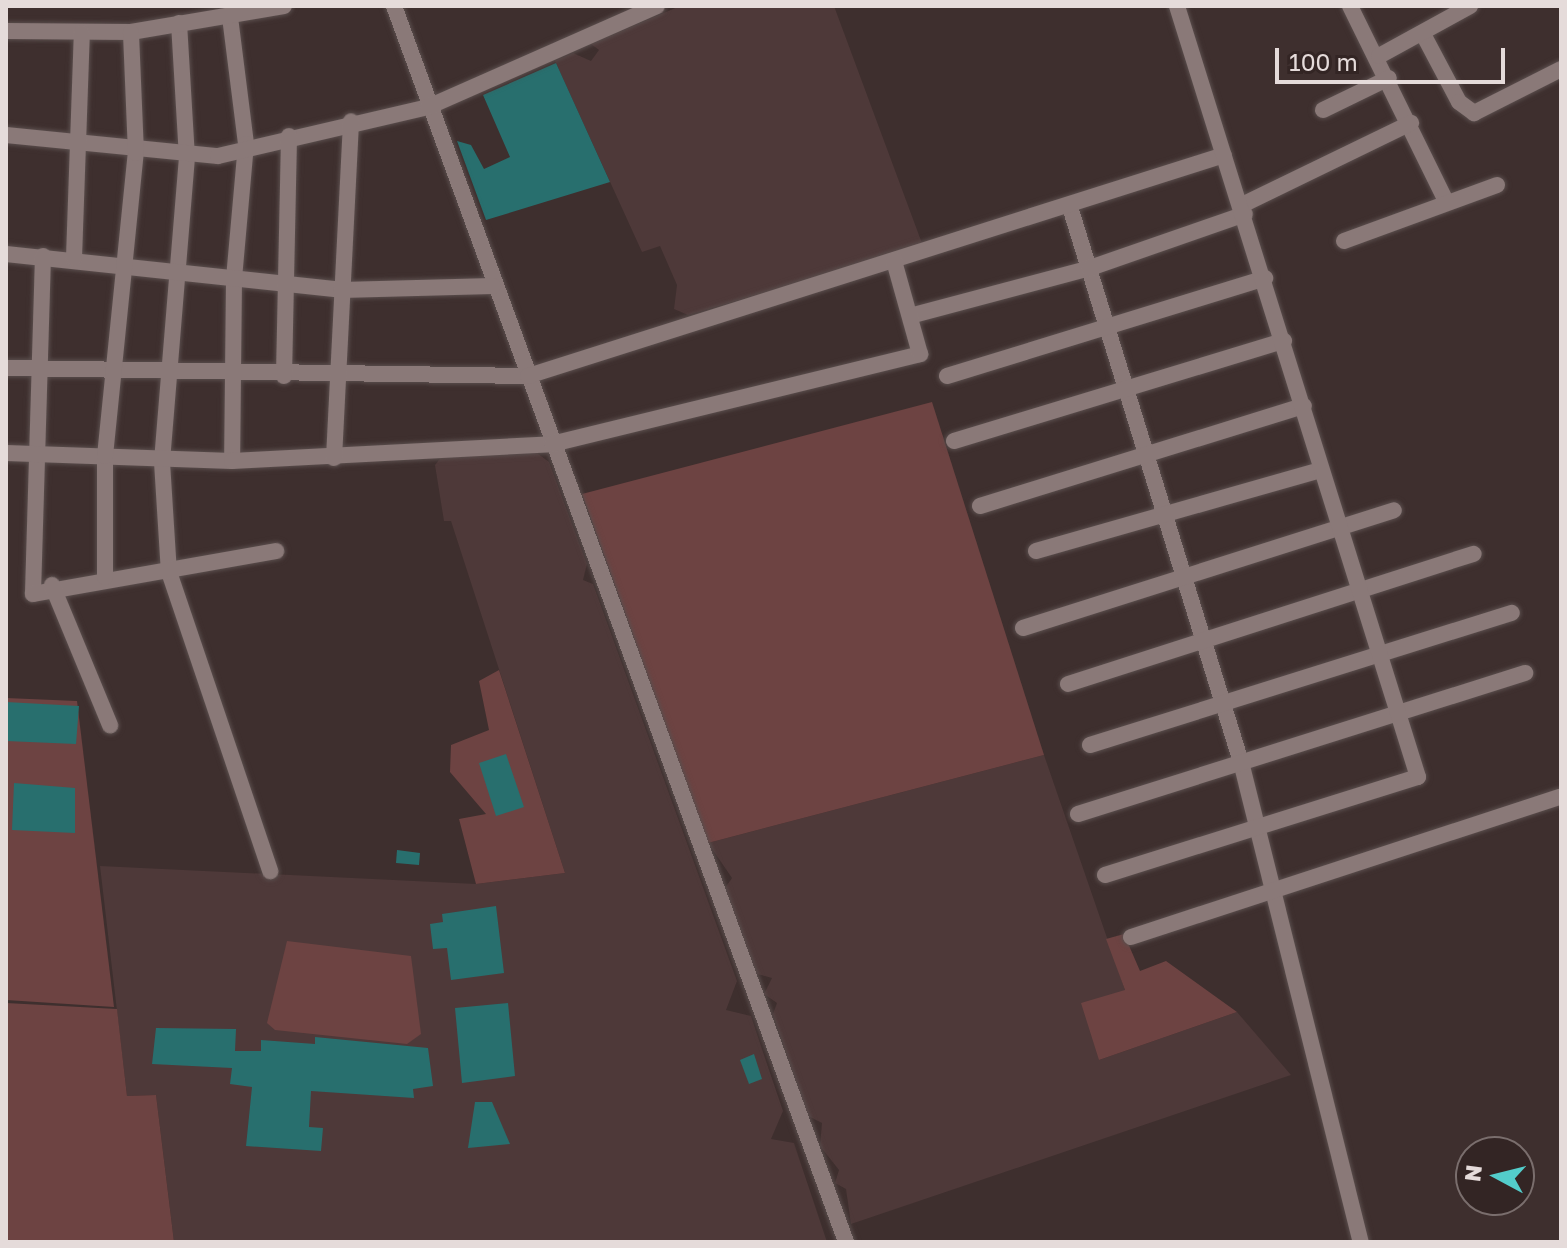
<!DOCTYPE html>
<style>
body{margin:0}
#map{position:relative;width:1567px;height:1248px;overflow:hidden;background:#3e2f2e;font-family:"Golos Text",sans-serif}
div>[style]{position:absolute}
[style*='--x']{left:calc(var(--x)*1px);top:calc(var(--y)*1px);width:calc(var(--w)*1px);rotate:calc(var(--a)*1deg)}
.built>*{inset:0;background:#4e3939}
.green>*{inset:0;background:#6d4342}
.building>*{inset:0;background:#286f6e}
.roads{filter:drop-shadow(0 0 2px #5a4e4d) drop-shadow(0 0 2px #5a4e4d)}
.street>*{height:16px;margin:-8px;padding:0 8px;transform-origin:8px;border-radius:8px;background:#8a7978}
span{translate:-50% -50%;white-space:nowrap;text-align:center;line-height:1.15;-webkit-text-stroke:7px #332524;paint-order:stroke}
.frame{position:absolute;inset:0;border:8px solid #e5dbda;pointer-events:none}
.north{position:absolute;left:1455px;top:1136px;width:80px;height:80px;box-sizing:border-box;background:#332524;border:2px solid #7a6e6d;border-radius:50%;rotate:277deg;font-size:22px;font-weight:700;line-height:32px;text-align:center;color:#e5dbda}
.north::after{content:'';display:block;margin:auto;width:28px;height:36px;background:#53cdcb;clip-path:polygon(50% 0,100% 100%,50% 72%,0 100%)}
.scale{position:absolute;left:1275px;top:48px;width:230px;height:36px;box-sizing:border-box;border:4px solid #e5dbda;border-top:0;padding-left:10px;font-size:24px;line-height:28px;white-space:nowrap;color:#e5dbda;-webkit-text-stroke:6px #332524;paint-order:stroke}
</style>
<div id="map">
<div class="built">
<div style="clip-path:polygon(680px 6px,834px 6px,923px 246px,688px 315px,674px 309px,677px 285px,660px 246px,642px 252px,555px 61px,573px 53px,591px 61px,599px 50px,591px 44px)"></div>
<div style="clip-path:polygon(537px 453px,549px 462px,587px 564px,583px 580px,593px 584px,737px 981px,726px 1010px,751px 1016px,762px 1049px,783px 1111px,771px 1139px,794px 1143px,827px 1242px,174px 1242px,156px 1095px,127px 1096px,100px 866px,476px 884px,565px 873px,451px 521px,444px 521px,435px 465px,441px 457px)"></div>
<div style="clip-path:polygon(1044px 755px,1125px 990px,1099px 1060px,1237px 1012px,1291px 1075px,851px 1224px,846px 1189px,835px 1183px,839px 1170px,820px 1146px,822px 1123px,808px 1116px,773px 1014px,777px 1003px,764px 994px,772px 978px,757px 974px,725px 888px,732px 878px,708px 843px)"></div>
</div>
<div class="green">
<div style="clip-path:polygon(932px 402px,1044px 755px,708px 843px,582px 494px)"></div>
<div style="clip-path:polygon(499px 670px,565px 873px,476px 884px,459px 819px,486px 814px,450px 772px,451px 745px,489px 730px,479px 681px)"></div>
<div style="clip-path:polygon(6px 698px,77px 701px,114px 1007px,6px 1000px)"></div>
<div style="clip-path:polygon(1124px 934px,1140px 971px,1166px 961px,1237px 1012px,1099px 1060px,1081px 1003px,1125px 990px,1106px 939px)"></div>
<div style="clip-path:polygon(287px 941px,411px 956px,421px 1034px,407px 1044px,275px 1030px,267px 1023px)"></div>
<div style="clip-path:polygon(6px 1003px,117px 1009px,127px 1096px,156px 1095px,174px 1242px,6px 1242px)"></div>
</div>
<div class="building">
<div style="clip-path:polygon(556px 63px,610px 182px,486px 220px,457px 141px,471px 145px,484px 169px,510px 157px,483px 95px)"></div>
<div style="clip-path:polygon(6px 702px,79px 706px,76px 744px,6px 741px)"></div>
<div style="clip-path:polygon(506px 754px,524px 807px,496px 816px,479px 763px)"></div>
<div style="clip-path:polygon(14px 783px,75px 788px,75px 833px,12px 830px)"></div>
<div style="clip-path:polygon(397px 850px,420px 853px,419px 865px,396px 863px)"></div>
<div style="clip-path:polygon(496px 906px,504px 973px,451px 980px,447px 948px,433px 949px,430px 924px,443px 922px,442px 914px)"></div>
<div style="clip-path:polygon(508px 1003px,515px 1076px,462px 1083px,455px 1008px)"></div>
<div style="clip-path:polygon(156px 1028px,236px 1029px,235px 1051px,261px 1051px,261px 1040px,315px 1044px,315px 1037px,428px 1048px,433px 1086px,413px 1089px,414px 1098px,311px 1091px,309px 1127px,323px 1128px,321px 1151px,246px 1146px,252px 1087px,230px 1084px,232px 1068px,152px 1064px)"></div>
<div style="clip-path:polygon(754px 1054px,762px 1079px,749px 1084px,740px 1060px)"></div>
<div style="clip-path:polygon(475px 1102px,492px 1102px,510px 1144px,468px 1148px)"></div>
</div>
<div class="roads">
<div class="street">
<div style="--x:394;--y:6;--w:1316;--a:69.91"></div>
<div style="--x:1350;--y:6;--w:217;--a:63.8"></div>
<div style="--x:230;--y:17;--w:128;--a:82.8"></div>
<div style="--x:246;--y:144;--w:136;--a:95.1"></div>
<div style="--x:234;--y:279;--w:182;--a:90.6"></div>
<div style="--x:179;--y:23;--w:134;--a:86.6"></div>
<div style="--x:187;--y:157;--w:306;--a:94.7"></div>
<div style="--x:162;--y:462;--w:110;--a:86.4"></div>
<div style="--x:169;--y:572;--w:316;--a:71.3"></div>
<div style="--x:6;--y:31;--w:125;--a:0.5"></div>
<div style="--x:131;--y:32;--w:155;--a:-9.6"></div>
<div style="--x:1423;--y:34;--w:77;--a:62.1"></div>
<div style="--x:1459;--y:102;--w:19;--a:36"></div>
<div style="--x:1474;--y:113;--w:97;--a:-26.8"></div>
<div style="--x:1379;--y:56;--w:104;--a:-28.8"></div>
<div style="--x:1323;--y:110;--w:73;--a:-25.9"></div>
<div style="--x:6;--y:135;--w:213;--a:5.7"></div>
<div style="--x:218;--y:156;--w:216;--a:-13.1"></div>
<div style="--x:428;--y:107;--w:250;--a:-23.8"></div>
<div style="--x:1242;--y:205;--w:188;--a:-25.9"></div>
<div style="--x:1070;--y:207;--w:581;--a:72.88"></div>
<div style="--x:1241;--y:762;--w:495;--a:76"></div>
<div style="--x:1344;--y:241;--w:163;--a:-20.1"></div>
<div style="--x:6;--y:254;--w:337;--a:6.1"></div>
<div style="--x:341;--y:290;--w:152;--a:-1.5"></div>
<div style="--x:43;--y:256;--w:338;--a:91.7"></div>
<div style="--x:33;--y:594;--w:247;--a:-10"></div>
<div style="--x:74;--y:258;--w:225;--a:-88"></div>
<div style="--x:910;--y:316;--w:186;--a:-14.9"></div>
<div style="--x:1090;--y:268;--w:164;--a:-19.2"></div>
<div style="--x:6;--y:368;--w:522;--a:0.88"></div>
<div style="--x:528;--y:376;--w:730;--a:-17.62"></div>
<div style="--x:284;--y:376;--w:240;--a:-88.8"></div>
<div style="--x:947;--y:376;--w:333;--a:-17.1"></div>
<div style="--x:954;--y:441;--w:345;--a:-16.9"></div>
<div style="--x:6;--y:453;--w:226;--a:2"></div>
<div style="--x:232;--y:461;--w:320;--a:-3"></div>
<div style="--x:552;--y:444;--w:379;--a:-13.7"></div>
<div style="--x:920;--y:354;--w:97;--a:-105.6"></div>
<div style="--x:334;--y:458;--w:337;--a:-87.1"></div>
<div style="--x:980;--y:506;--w:339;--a:-17.2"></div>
<div style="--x:1036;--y:551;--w:295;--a:-15.9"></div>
<div style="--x:105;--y:577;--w:121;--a:-90"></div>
<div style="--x:105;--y:456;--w:305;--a:-84.2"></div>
<div style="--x:136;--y:153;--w:121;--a:-92.4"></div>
<div style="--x:52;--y:585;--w:152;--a:67.5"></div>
<div style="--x:1023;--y:628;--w:389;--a:-17.6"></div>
<div style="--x:1068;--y:684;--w:426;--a:-17.8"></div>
<div style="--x:1090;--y:745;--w:442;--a:-17.4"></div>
<div style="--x:1078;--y:814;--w:469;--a:-17.5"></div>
<div style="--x:1105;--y:875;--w:328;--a:-17.4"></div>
<div style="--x:1418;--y:777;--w:808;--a:-107.36"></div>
<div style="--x:1131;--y:937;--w:451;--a:-18.1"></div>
</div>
</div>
<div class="frame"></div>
<div class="north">N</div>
<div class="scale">100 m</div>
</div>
